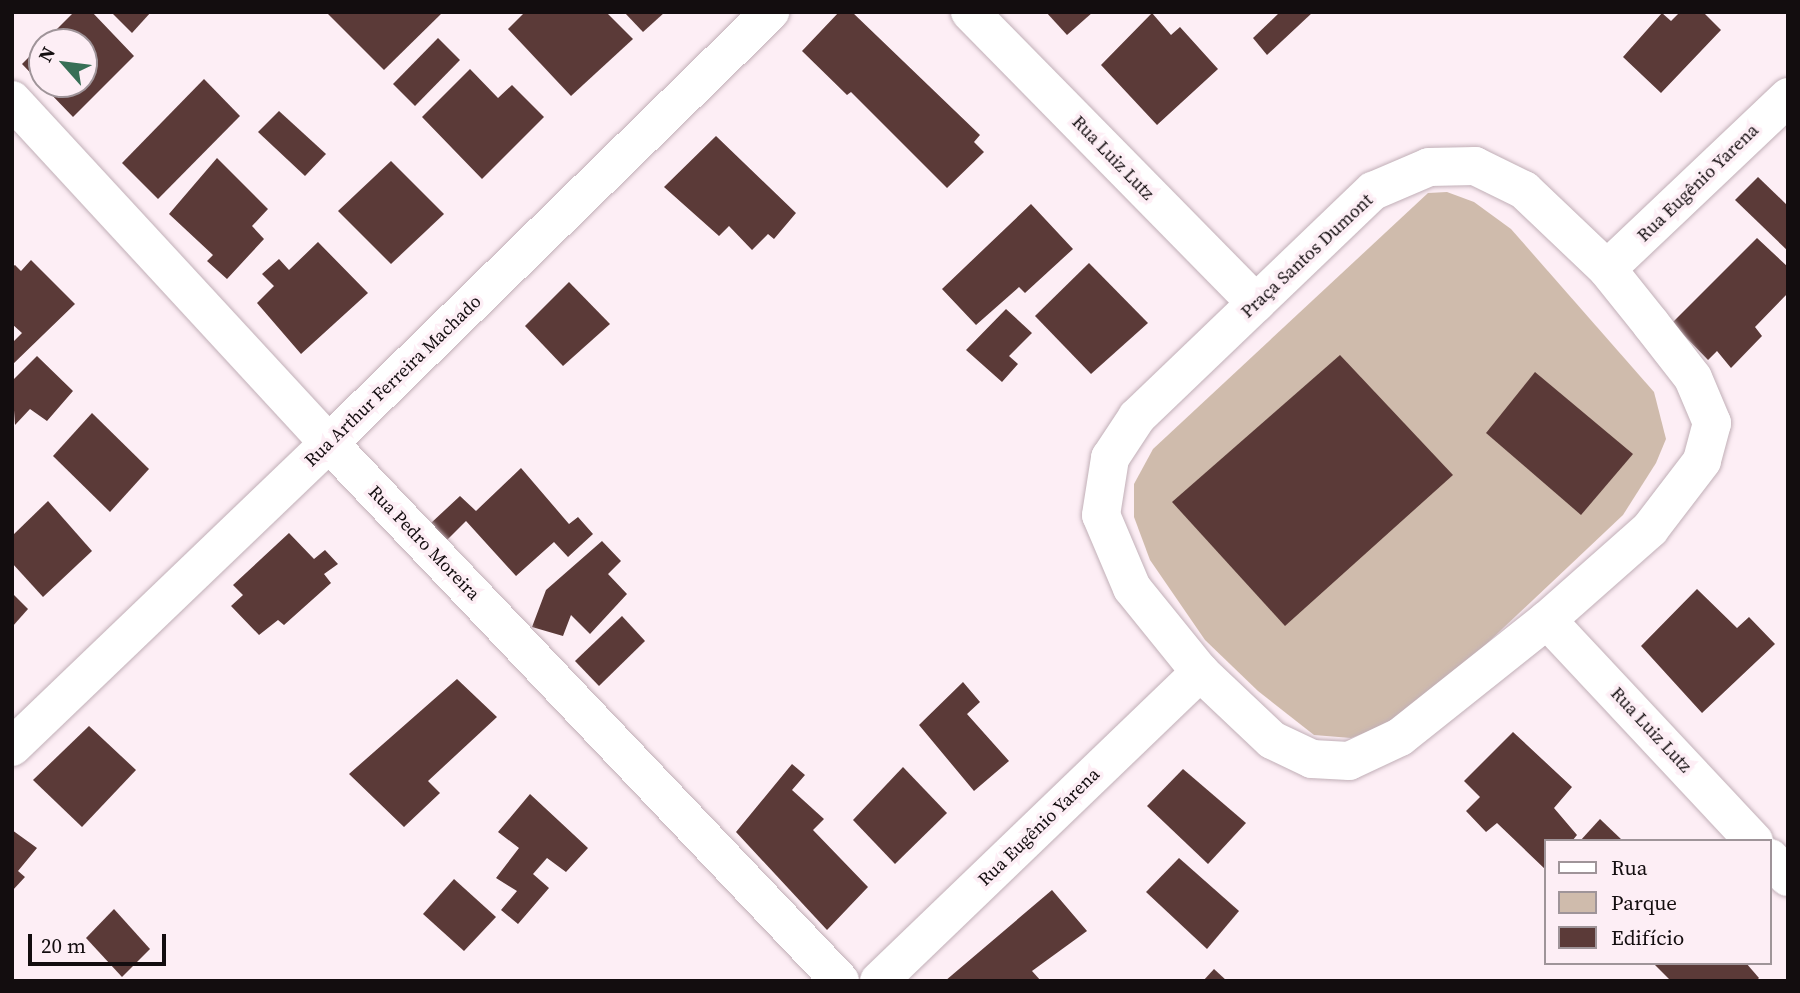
<!DOCTYPE html>
<meta charset="utf-8">
<style>
body{margin:0}
#map{position:relative;width:1800px;height:993px;overflow:hidden;background:#fdeef5;font-family:"Source Serif 4",serif}
div>[style]{position:absolute}
[style*='--x']{left:calc(var(--x)*1px);top:calc(var(--y)*1px);width:calc(var(--w)*1px);rotate:calc(var(--a)*1deg)}
.green>*{inset:0;background:#cfbbac}
.building>*{inset:0;background:#5b3a38}
.roads{filter:drop-shadow(0 0 2px #c1afb7) drop-shadow(0 0 2px #c1afb7)}
.minor>*{height:38px;margin:-19px;padding:0 19px;transform-origin:19px;border-radius:19px;background:#fff}
span{translate:-50% -50%;white-space:nowrap;text-align:center;line-height:1.15;-webkit-text-stroke:7px #fdeef5;paint-order:stroke}
.street-label{font-size:18px;color:#130d0f}
.frame{position:absolute;inset:0;border:14px solid #130d0f;pointer-events:none}
.legend{position:absolute;left:1544px;top:839px;width:228px;height:126px;box-sizing:border-box;background:#fdeef5;border:2px solid #9f9499;margin:0;padding:9px 12px;list-style:none;font-size:21px;color:#130d0f}
.legend li{display:flex;align-items:center;gap:14px;height:35px}
.legend b{width:35px;border:2px solid #9f9499}
.north{position:absolute;left:28px;top:28px;width:70px;height:70px;box-sizing:border-box;background:#fdeef5;border:2px solid #9f9499;border-radius:50%;rotate:298deg;font-size:19px;font-weight:700;line-height:28px;text-align:center;color:#130d0f}
.north::after{content:'';display:block;margin:auto;width:24px;height:32px;background:#376f56;clip-path:polygon(50% 0,100% 100%,50% 72%,0 100%)}
.scale{position:absolute;left:28px;top:934px;width:138px;height:32px;box-sizing:border-box;border:4px solid #130d0f;border-top:0;padding-left:9px;font-size:21px;line-height:24px;white-space:nowrap;color:#130d0f;-webkit-text-stroke:5px #fdeef5;paint-order:stroke}
</style>
<div id="map">
<div class="green">
<div style="clip-path:polygon(1447px 192px,1474px 202px,1511px 229px,1654px 392px,1666px 439px,1656px 463px,1623px 515px,1411px 715px,1351px 738px,1314px 735px,1258px 691px,1205px 640px,1150px 560px,1134px 517px,1134px 484px,1153px 449px,1428px 193px)"></div>
</div>
<div class="building">
<div style="clip-path:polygon(74px 12px,92px 12px,134px 56px,73px 117px,22px 64px,42px 44px,42px 84px,84px 84px,84px 42px,44px 42px)"></div>
<div style="clip-path:polygon(111px 12px,151px 12px,132px 33px)"></div>
<div style="clip-path:polygon(326px 12px,443px 12px,384px 70px)"></div>
<div style="clip-path:polygon(525px 12px,606px 12px,633px 39px,571px 96px,508px 29px)"></div>
<div style="clip-path:polygon(624px 12px,665px 12px,643px 32px)"></div>
<div style="clip-path:polygon(839px 12px,852px 12px,980px 135px,974px 142px,984px 152px,947px 188px,851px 92px,847px 95px,802px 51px)"></div>
<div style="clip-path:polygon(1046px 12px,1093px 12px,1067px 35px)"></div>
<div style="clip-path:polygon(1280px 12px,1313px 12px,1267px 55px,1253px 38px)"></div>
<div style="clip-path:polygon(1680px 12px,1703px 12px,1721px 30px,1661px 93px,1623px 57px,1662px 13px,1671px 21px)"></div>
<div style="clip-path:polygon(1152px 13px,1171px 35px,1180px 27px,1218px 69px,1157px 125px,1101px 65px)"></div>
<div style="clip-path:polygon(438px 38px,460px 60px,415px 106px,393px 84px)"></div>
<div style="clip-path:polygon(470px 69px,498px 98px,512px 85px,544px 117px,482px 179px,422px 117px)"></div>
<div style="clip-path:polygon(204px 79px,240px 116px,158px 199px,122px 163px)"></div>
<div style="clip-path:polygon(279px 111px,326px 154px,305px 176px,258px 132px)"></div>
<div style="clip-path:polygon(716px 136px,796px 213px,774px 239px,768px 234px,752px 250px,729px 226px,719px 236px,664px 187px)"></div>
<div style="clip-path:polygon(217px 158px,268px 209px,252px 226px,264px 239px,227px 279px,207px 261px,213px 255px,169px 214px)"></div>
<div style="clip-path:polygon(391px 161px,444px 214px,391px 264px,338px 211px)"></div>
<div style="clip-path:polygon(1758px 177px,1788px 206px,1788px 251px,1735px 200px)"></div>
<div style="clip-path:polygon(1031px 204px,1073px 249px,1025px 293px,1019px 287px,976px 325px,942px 289px)"></div>
<div style="clip-path:polygon(1757px 238px,1788px 267px,1788px 293px,1755px 327px,1762px 336px,1731px 368px,1717px 351px,1708px 360px,1672px 323px)"></div>
<div style="clip-path:polygon(318px 242px,368px 293px,301px 354px,257px 303px,274px 286px,262px 274px,279px 259px,289px 270px)"></div>
<div style="clip-path:polygon(31px 260px,75px 304px,12px 365px,12px 343px,22px 333px,12px 324px,12px 267px,15px 265px,21px 271px)"></div>
<div style="clip-path:polygon(1089px 263px,1148px 323px,1091px 374px,1035px 316px)"></div>
<div style="clip-path:polygon(569px 282px,610px 324px,563px 366px,525px 326px)"></div>
<div style="clip-path:polygon(1006px 309px,1032px 333px,1009px 356px,1018px 364px,1002px 382px,966px 350px)"></div>
<div style="clip-path:polygon(1340px 355px,1453px 475px,1285px 626px,1172px 502px)"></div>
<div style="clip-path:polygon(37px 356px,73px 391px,47px 421px,30px 409px,15px 425px,12px 381px)"></div>
<div style="clip-path:polygon(1535px 372px,1633px 454px,1581px 515px,1486px 433px)"></div>
<div style="clip-path:polygon(92px 413px,149px 469px,110px 512px,53px 456px)"></div>
<div style="clip-path:polygon(521px 468px,569px 524px,578px 517px,593px 534px,568px 557px,554px 542px,516px 576px,466px 521px,447px 540px,431px 523px,460px 496px,476px 511px)"></div>
<div style="clip-path:polygon(48px 501px,92px 551px,43px 597px,12px 563px,12px 536px)"></div>
<div style="clip-path:polygon(289px 533px,314px 559px,325px 550px,338px 564px,324px 574px,331px 583px,284px 625px,278px 620px,259px 635px,231px 606px,243px 595px,233px 585px)"></div>
<div style="clip-path:polygon(602px 541px,621px 561px,608px 574px,627px 594px,590px 634px,571px 615px,563px 636px,532px 627px,546px 590px)"></div>
<div style="clip-path:polygon(1697px 589px,1737px 628px,1749px 617px,1775px 644px,1702px 713px,1641px 646px)"></div>
<div style="clip-path:polygon(12px 593px,28px 609px,12px 627px)"></div>
<div style="clip-path:polygon(622px 616px,645px 641px,599px 686px,575px 661px)"></div>
<div style="clip-path:polygon(457px 679px,497px 717px,428px 781px,440px 793px,404px 827px,349px 774px)"></div>
<div style="clip-path:polygon(963px 682px,980px 702px,967px 714px,1009px 761px,974px 791px,919px 725px)"></div>
<div style="clip-path:polygon(89px 726px,136px 770px,82px 827px,33px 780px)"></div>
<div style="clip-path:polygon(1513px 732px,1572px 787px,1554px 808px,1577px 835px,1572px 841px,1546px 841px,1546px 870px,1497px 823px,1486px 832px,1466px 811px,1480px 797px,1464px 781px)"></div>
<div style="clip-path:polygon(792px 764px,805px 775px,792px 790px,824px 819px,813px 830px,868px 887px,827px 930px,736px 832px)"></div>
<div style="clip-path:polygon(903px 767px,947px 813px,895px 864px,853px 820px)"></div>
<div style="clip-path:polygon(1183px 769px,1246px 823px,1208px 864px,1147px 806px)"></div>
<div style="clip-path:polygon(530px 794px,588px 848px,566px 872px,547px 858px,533px 874px,549px 888px,518px 924px,501px 910px,517px 891px,496px 878px,519px 848px,498px 832px)"></div>
<div style="clip-path:polygon(1600px 819px,1623px 841px,1580px 841px)"></div>
<div style="clip-path:polygon(12px 830px,37px 848px,18px 871px,25px 877px,12px 891px)"></div>
<div style="clip-path:polygon(1179px 858px,1239px 911px,1207px 949px,1146px 892px)"></div>
<div style="clip-path:polygon(454px 879px,496px 917px,464px 951px,423px 914px)"></div>
<div style="clip-path:polygon(1052px 890px,1087px 931px,1032px 971px,1041px 981px,945px 981px)"></div>
<div style="clip-path:polygon(114px 909px,150px 949px,122px 977px,86px 938px)"></div>
<div style="clip-path:polygon(1657px 963px,1746px 963px,1759px 978px,1756px 981px,1671px 981px,1655px 965px)"></div>
<div style="clip-path:polygon(1214px 969px,1227px 981px,1203px 981px)"></div>
</div>
<div class="roads">
<div class="minor">
<div style="--x:970;--y:12;--w:408;--a:45.5"></div>
<div style="--x:12;--y:100;--w:467;--a:47.3"></div>
<div style="--x:329;--y:443;--w:742;--a:46.47"></div>
<div style="--x:1475;--y:166;--w:55;--a:26.1"></div>
<div style="--x:1524;--y:190;--w:115;--a:43.6"></div>
<div style="--x:1607;--y:269;--w:70;--a:51.3"></div>
<div style="--x:1651;--y:324;--w:68;--a:52.1"></div>
<div style="--x:1693;--y:378;--w:49;--a:67.1"></div>
<div style="--x:1712;--y:423;--w:39;--a:105"></div>
<div style="--x:1702;--y:461;--w:86;--a:127.4"></div>
<div style="--x:1650;--y:529;--w:137;--a:138.5"></div>
<div style="--x:1547;--y:620;--w:188;--a:141.5"></div>
<div style="--x:1400;--y:737;--w:56;--a:154.8"></div>
<div style="--x:1349;--y:761;--w:37;--a:-177"></div>
<div style="--x:1312;--y:759;--w:44;--a:-154.6"></div>
<div style="--x:1272;--y:740;--w:99;--a:-136.6"></div>
<div style="--x:1200;--y:672;--w:108;--a:-129"></div>
<div style="--x:1132;--y:588;--w:79;--a:-113"></div>
<div style="--x:1101;--y:515;--w:58;--a:-81"></div>
<div style="--x:1110;--y:458;--w:49;--a:-56.6"></div>
<div style="--x:1137;--y:417;--w:327;--a:-43.8"></div>
<div style="--x:1373;--y:191;--w:61;--a:-23.2"></div>
<div style="--x:1429;--y:167;--w:46;--a:-1.2"></div>
<div style="--x:1607;--y:269;--w:250;--a:-43.5"></div>
<div style="--x:1547;--y:620;--w:303;--a:46.9"></div>
<div style="--x:12;--y:747;--w:439;--a:-43.8"></div>
<div style="--x:329;--y:443;--w:617;--a:-44.34"></div>
<div style="--x:1770;--y:858;--w:26;--a:47"></div>
<div style="--x:879;--y:981;--w:446;--a:-43.9"></div>
</div>
</div>
<div class="street-label">
<span style="left:1113px;top:158px;rotate:46deg">Rua Luiz Lutz</span>
<span style="left:1698px;top:183px;rotate:-44deg">Rua Eugênio Yarena</span>
<span style="left:1307px;top:256px;rotate:-43deg">Praça Santos Dumont</span>
<span style="left:393px;top:381px;rotate:-44deg">Rua Arthur Ferreira Machado</span>
<span style="left:424px;top:543px;rotate:46deg">Rua Pedro Moreira</span>
<span style="left:1651px;top:730px;rotate:47deg">Rua Luiz Lutz</span>
<span style="left:1039px;top:827px;rotate:-44deg">Rua Eugênio Yarena</span>
</div>
<div class="frame"></div>
<ul class="legend">
<li><b style="height:9px;background:#fff"></b>Rua</li>
<li><b style="height:19px;background:#cfbbac"></b>Parque</li>
<li><b style="height:19px;background:#5b3a38"></b>Edifício</li>
</ul>
<div class="north">N</div>
<div class="scale">20 m</div>
</div>
